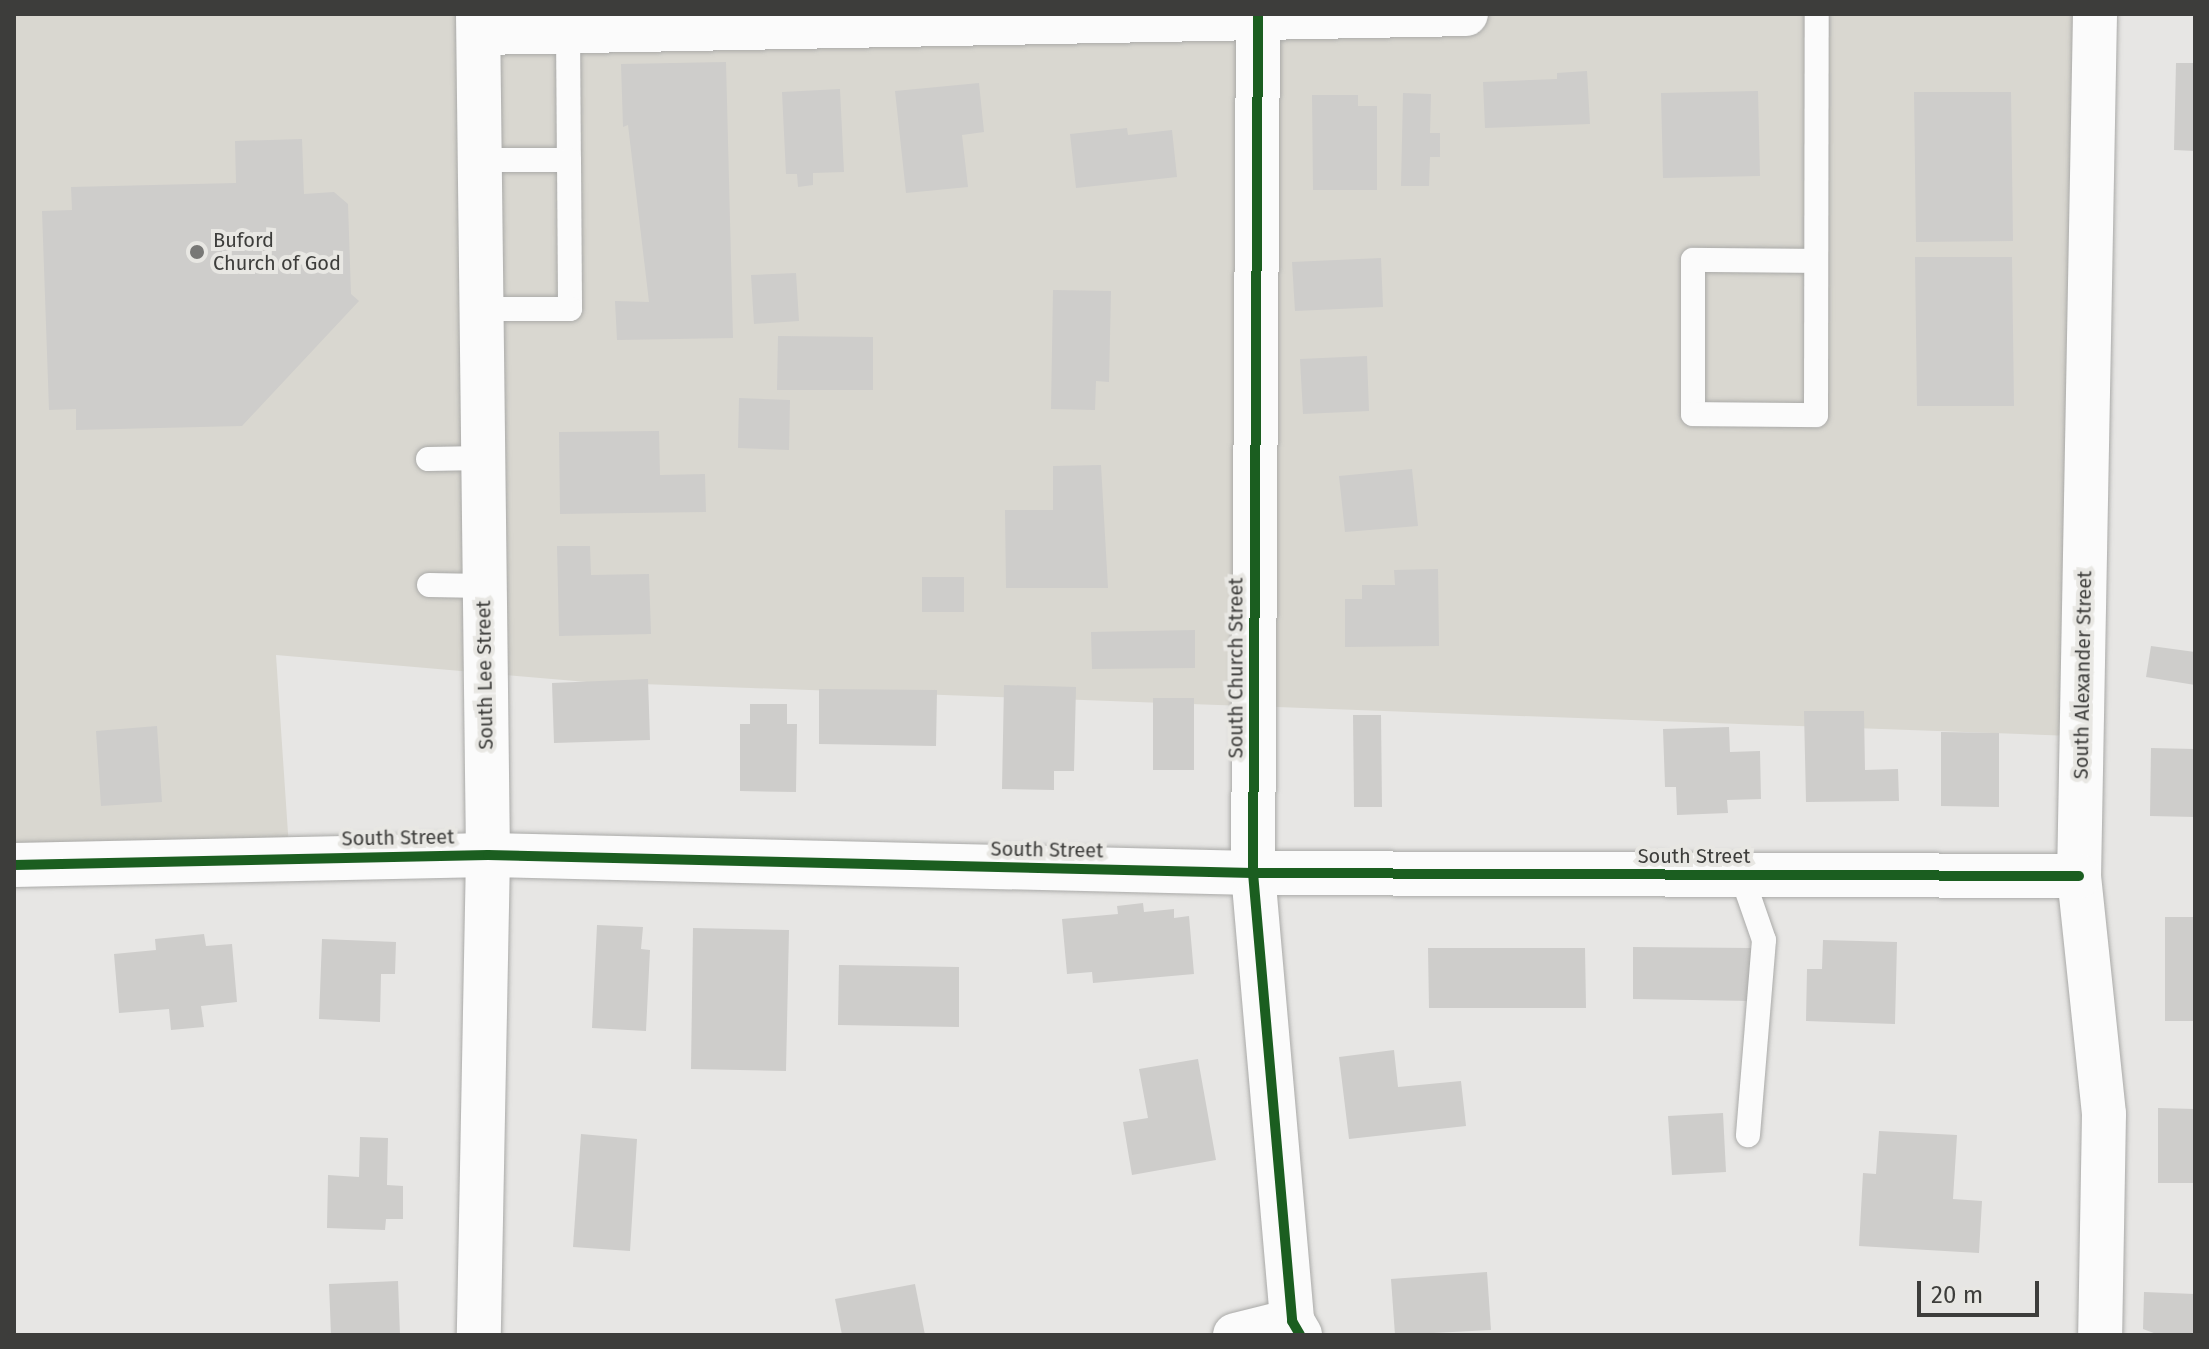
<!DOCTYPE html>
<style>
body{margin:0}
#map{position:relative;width:2209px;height:1349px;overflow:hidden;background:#e7e6e4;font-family:"Fira Sans",sans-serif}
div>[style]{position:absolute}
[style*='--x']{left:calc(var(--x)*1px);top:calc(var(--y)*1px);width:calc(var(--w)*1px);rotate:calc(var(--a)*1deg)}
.built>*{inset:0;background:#d9d7d0}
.building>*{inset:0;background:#cecdcb}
.roads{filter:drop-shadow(0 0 2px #aaaaa8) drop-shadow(0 0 2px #aaaaa8)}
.lane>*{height:24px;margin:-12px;padding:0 12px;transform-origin:12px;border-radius:12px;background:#fbfbfb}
.street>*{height:44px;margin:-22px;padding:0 22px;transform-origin:22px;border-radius:22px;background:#fbfbfb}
.secondary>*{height:44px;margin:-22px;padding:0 22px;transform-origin:22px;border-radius:22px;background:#fbfbfb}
.cycleway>*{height:10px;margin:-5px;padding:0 5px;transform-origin:5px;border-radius:5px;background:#1b5e20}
.dots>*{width:22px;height:22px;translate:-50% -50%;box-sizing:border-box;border:4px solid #e8e7e3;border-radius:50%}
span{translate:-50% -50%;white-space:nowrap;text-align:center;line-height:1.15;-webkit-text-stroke:8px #e8e7e3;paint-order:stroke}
.poi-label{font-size:20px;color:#3d3d3b}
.left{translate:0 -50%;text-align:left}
.street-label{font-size:20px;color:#3d3d3b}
.frame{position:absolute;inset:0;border:16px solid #3d3d3b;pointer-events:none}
.scale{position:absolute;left:1917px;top:1281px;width:122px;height:36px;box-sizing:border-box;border:4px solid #3d3d3b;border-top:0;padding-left:10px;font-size:24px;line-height:28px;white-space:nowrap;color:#3d3d3b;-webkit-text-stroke:6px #e8e7e3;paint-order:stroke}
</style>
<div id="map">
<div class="built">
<div style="clip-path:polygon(14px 14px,2116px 14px,2072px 736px,587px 682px,276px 655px,290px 863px,14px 875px)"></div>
</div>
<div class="building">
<div style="clip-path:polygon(726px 62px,733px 338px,617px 340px,615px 301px,649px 302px,628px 125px,623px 127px,621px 64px)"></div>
<div style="clip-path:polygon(2176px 63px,2195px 63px,2195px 151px,2174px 150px)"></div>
<div style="clip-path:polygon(1587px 71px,1590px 124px,1485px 128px,1483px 82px,1557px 79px,1557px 73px)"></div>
<div style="clip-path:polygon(979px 83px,984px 132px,962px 135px,968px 187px,906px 193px,895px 91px)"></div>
<div style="clip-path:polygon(840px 89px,844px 172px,813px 173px,813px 185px,798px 187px,797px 174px,786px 174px,782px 92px)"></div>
<div style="clip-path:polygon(1758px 91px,1760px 176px,1663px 178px,1661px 93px)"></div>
<div style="clip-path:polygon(1914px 92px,2011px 92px,2013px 241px,1916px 242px)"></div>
<div style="clip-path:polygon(1403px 93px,1431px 94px,1430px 133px,1440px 133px,1440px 157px,1430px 157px,1429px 186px,1401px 186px)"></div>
<div style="clip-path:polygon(1312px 95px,1358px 95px,1358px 106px,1377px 106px,1377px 190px,1313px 190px)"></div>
<div style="clip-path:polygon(1127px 128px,1128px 135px,1172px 130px,1177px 177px,1076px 188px,1070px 134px)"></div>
<div style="clip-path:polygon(302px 139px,304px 194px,334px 192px,348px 204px,351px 294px,359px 301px,242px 426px,76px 430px,76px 409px,49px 410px,42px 211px,72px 210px,71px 187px,236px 183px,235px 141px)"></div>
<div style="clip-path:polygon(1915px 257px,2012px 257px,2014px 406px,1917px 406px)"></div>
<div style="clip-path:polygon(1381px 258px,1383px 307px,1295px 311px,1292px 262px)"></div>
<div style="clip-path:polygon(796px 273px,799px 321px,754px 324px,751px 275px)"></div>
<div style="clip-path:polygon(1053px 290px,1111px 291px,1109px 382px,1096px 381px,1095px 410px,1051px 409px)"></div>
<div style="clip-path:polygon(778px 336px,873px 337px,873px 390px,777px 390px)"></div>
<div style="clip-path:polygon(1367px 356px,1369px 411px,1303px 414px,1300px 359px)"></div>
<div style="clip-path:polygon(739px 398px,790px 400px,789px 450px,738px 448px)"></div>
<div style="clip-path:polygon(659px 431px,660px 475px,705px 474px,706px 512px,560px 514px,559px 432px)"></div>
<div style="clip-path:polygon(1101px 465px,1108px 588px,1006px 588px,1005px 510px,1053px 510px,1053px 466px)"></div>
<div style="clip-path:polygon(1412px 469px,1418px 526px,1345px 532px,1339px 476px)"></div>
<div style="clip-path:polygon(557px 546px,590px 546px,591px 575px,649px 574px,651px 634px,559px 636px)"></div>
<div style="clip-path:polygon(1438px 569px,1439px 646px,1345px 647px,1345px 599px,1362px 599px,1362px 585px,1395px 585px,1394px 570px)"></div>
<div style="clip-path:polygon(922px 577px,964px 577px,964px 612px,922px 612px)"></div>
<div style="clip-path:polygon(1195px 630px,1195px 668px,1092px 669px,1091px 632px)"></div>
<div style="clip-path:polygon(2151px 646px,2195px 652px,2195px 685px,2146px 677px)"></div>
<div style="clip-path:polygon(648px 679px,650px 740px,554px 743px,552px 683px)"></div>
<div style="clip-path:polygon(1004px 685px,1076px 687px,1074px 771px,1054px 771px,1054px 790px,1002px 789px)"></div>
<div style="clip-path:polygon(819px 689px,937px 690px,936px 746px,819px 744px)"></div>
<div style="clip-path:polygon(1153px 698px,1194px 698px,1194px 770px,1153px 770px)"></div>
<div style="clip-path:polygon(750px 704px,787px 704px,787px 724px,797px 724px,796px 792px,740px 791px,740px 724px,750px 724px)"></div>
<div style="clip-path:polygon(1804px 711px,1864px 711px,1865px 770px,1898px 769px,1899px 801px,1806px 802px)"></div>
<div style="clip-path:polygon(1353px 715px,1381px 715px,1382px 807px,1354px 807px)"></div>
<div style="clip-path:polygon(157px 726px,162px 802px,101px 806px,96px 731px)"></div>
<div style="clip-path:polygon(1729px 727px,1730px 752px,1760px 751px,1761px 799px,1727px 800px,1728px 813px,1677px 815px,1676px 787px,1665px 787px,1663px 729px)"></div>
<div style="clip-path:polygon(1941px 732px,1999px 733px,1999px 807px,1941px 806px)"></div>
<div style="clip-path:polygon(2151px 748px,2195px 749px,2195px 817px,2150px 816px)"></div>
<div style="clip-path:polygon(1143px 903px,1144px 912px,1174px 909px,1174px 918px,1189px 916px,1194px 974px,1093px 983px,1092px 972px,1067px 974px,1062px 919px,1118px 914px,1117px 906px)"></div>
<div style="clip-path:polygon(2165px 917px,2195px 917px,2195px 1021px,2165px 1021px)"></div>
<div style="clip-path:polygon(597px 925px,643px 927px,641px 949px,650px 950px,646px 1031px,592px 1028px)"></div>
<div style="clip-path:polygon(693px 928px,789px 930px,786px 1071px,691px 1069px)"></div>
<div style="clip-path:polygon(204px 934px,206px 946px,232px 944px,237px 1002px,201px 1006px,204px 1027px,171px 1030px,169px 1009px,119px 1013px,114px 954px,156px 950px,155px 939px)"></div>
<div style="clip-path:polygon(322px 939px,396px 942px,395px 974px,381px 974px,380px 1022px,319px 1019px)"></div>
<div style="clip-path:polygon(1823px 940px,1897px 942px,1895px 1024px,1806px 1021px,1807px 969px,1822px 969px)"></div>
<div style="clip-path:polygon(1633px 947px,1752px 948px,1752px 1001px,1633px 999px)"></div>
<div style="clip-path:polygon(1428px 948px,1585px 948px,1586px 1008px,1429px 1008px)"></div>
<div style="clip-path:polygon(839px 965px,959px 967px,959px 1027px,838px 1025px)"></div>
<div style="clip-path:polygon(1394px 1050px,1398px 1087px,1461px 1081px,1466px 1126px,1349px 1139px,1339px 1057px)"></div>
<div style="clip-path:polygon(1198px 1059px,1216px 1160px,1132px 1175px,1123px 1122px,1148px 1118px,1139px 1069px)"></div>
<div style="clip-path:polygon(2158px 1108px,2195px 1109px,2195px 1183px,2158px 1183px)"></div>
<div style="clip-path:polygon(1723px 1113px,1726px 1172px,1672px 1175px,1668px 1116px)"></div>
<div style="clip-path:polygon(1879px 1131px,1957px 1135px,1953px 1199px,1982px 1201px,1979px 1253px,1859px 1246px,1863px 1173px,1876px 1174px)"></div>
<div style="clip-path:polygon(581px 1134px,637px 1139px,630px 1251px,573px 1247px)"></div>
<div style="clip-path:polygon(360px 1137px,388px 1138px,387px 1185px,403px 1186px,403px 1219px,386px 1219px,385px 1230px,327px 1228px,328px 1175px,359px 1177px)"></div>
<div style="clip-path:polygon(1487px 1272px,1491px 1330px,1395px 1335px,1391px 1279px)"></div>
<div style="clip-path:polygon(398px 1281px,400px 1335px,331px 1335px,329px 1284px)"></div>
<div style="clip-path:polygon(915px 1284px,925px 1335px,842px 1335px,835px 1299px)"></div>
<div style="clip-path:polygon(2144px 1292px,2195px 1294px,2195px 1335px,2159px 1335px,2143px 1329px)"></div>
</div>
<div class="roads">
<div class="lane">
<div style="--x:568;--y:28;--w:132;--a:89.6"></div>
<div style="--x:480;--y:160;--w:89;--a:0"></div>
<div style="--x:569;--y:160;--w:149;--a:89.6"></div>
<div style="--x:570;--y:309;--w:88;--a:180"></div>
<div style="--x:1814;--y:261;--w:121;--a:-179.5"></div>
<div style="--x:1693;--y:260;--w:154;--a:90"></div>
<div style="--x:1693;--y:414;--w:123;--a:0.5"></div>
<div style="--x:1816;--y:415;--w:401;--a:-89.9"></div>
<div style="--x:428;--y:459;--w:55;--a:-1"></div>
<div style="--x:429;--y:585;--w:55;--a:1"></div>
<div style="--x:1741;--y:874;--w:70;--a:70.8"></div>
<div style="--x:1764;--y:940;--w:196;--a:94.7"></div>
</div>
<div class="street">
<div style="--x:1258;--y:14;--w:859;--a:90.33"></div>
<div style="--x:1253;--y:873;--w:450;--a:85"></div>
<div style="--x:1292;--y:1321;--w:16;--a:60"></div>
<div style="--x:2095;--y:14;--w:862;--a:91.06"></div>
<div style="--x:2079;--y:876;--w:239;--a:84"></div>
<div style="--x:2104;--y:1114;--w:221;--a:91"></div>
<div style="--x:479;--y:33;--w:987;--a:-1.1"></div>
<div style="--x:14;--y:865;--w:474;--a:-1.2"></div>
<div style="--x:488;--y:855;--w:765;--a:1.35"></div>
<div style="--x:1253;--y:873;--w:826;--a:0.21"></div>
<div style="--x:1235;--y:1335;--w:59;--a:-13.8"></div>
</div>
<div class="secondary">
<div style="--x:478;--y:14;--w:841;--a:89.32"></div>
<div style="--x:488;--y:855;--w:480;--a:91.1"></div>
</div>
</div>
<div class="cycleway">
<div style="--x:1258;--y:14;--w:859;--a:90.33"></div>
<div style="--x:1253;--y:873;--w:450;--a:85"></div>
<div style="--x:1292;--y:1321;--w:16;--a:60"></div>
<div style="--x:14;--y:865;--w:474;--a:-1.2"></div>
<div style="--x:488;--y:855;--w:765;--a:1.35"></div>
<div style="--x:1253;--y:873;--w:826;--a:0.21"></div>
</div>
<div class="dots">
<div style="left:197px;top:252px;background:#787876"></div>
</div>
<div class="poi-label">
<span class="left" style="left:213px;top:252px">Buford<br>Church of God</span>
</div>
<div class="street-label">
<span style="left:1236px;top:668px;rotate:-90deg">South Church Street</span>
<span style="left:485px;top:675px;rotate:-91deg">South Lee Street</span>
<span style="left:2083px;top:675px;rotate:-89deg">South Alexander Street</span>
<span style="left:398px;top:838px;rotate:-1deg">South Street</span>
<span style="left:1047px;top:850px;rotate:1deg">South Street</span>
<span style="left:1694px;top:856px">South Street</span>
</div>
<div class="frame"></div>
<div class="scale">20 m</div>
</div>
